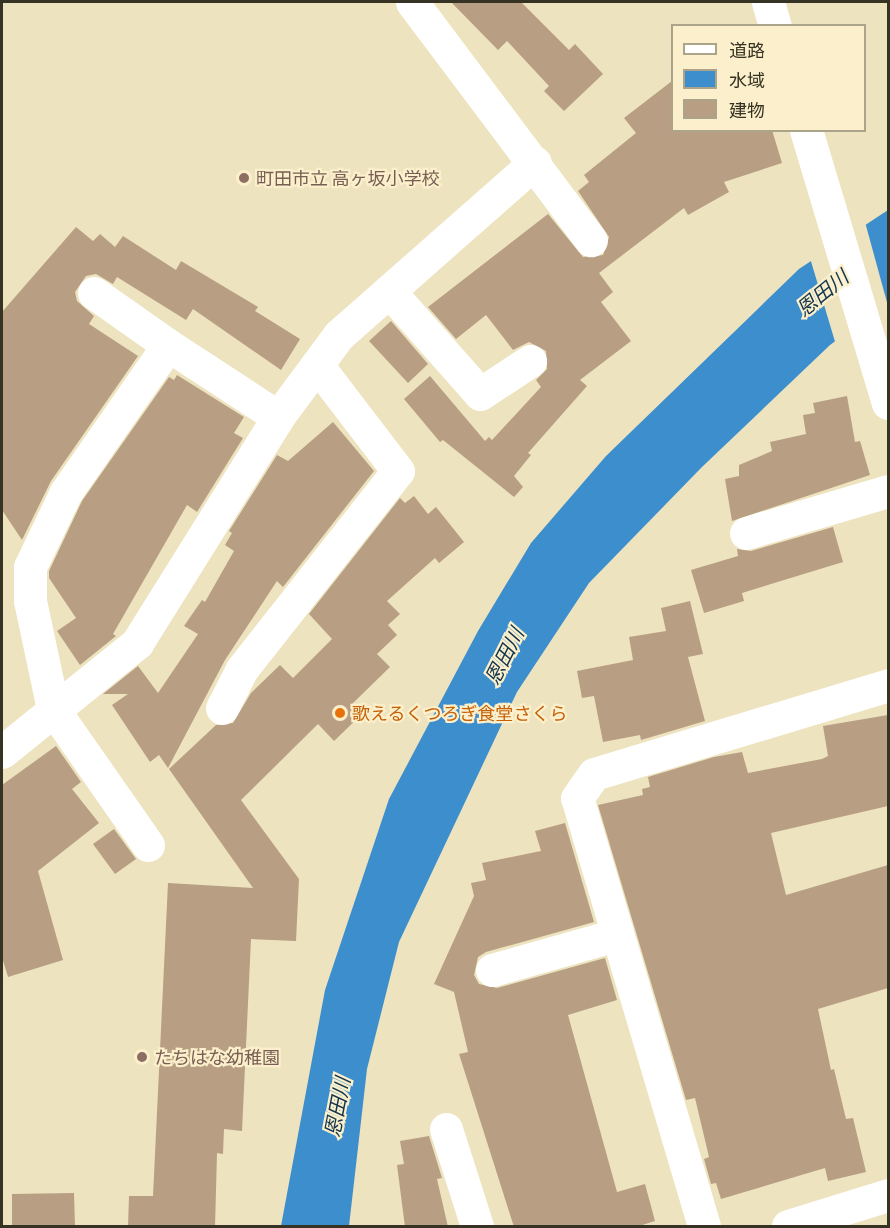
<!DOCTYPE html>
<meta charset="utf-8">
<style>
body{margin:0}
#map{position:relative;width:890px;height:1228px;overflow:hidden;background:#ede3be;font-family:Manrope,"Noto Sans JP",sans-serif}
div>[style]{position:absolute}
[style*='--x']{left:calc(var(--x)*1px);top:calc(var(--y)*1px);width:calc(var(--w)*1px);rotate:calc(var(--a)*1deg)}
.water>*{inset:0;background:#3c8ecd}
.pier>*{inset:0;background:#ede3be}
.building>*{inset:0;background:#b89e83}
.street>*{height:33px;margin:-16.5px;padding:0 16.5px;transform-origin:16.5px;border-radius:16.5px;background:#fff}
.secondary>*{height:33px;margin:-16.5px;padding:0 16.5px;transform-origin:16.5px;border-radius:16.5px;background:#fff}
.dots>*{width:16px;height:16px;translate:-50% -50%;box-sizing:border-box;border:3px solid #fbf0cb;border-radius:50%}
span{translate:-50% -50%;white-space:nowrap;text-align:center;line-height:1.15;-webkit-text-stroke:4.5px #fbf0cb;paint-order:stroke}
.education-label{font-size:18px;color:#785e54}
.left{translate:0 -50%;text-align:left}
.food-label{font-size:18px;color:#c56008}
.water-label{font-size:20px;color:#12344e;font-style:italic}
.frame{position:absolute;inset:0;border:3px solid #363224;pointer-events:none}
.legend{position:absolute;left:671px;top:24px;width:195px;height:108px;box-sizing:border-box;background:#fbf0cb;border:2px solid #aca488;margin:0;padding:8px 10px;list-style:none;font-size:18px;color:#363224}
.legend li{display:flex;align-items:center;gap:12px;height:30px}
.legend b{width:30px;border:2px solid #aca488}
</style>
<div id="map">
<div class="water">
<div style="clip-path:polygon(888px 210px,888px 302px,830px 345px,702px 467px,589px 583px,517px 692px,399px 942px,367px 1069px,349px 1226px,281px 1226px,325px 990px,389px 799px,478px 631px,531px 543px,606px 456px,799px 269px)"></div>
</div>
<div class="pier">
<div style="clip-path:polygon(865px 222px,888px 306px,836px 345px,810px 258px)"></div>
</div>
<div class="building">
<div style="clip-path:polygon(451px 2px,521px 2px,569px 50px,575px 44px,603px 74px,564px 111px,544px 91px,549px 86px,507px 41px,498px 50px)"></div>
<div style="clip-path:polygon(672px 81px,672px 130px,772px 130px,782px 163px,724px 182px,729px 192px,688px 215px,684px 208px,599px 273px,613px 292px,601px 302px,631px 341px,580px 380px,587px 386px,528px 453px,531px 455px,514px 476px,523px 487px,514px 497px,443px 440px,440px 442px,404px 399px,430px 376px,485px 441px,489px 437px,492px 440px,541px 387px,536px 380px,547px 369px,546px 351px,529px 342px,513px 350px,486px 315px,456px 339px,428px 307px,548px 214px,583px 257px,603px 255px,609px 237px,578px 191px,589px 182px,584px 175px,636px 133px,624px 118px)"></div>
<div style="clip-path:polygon(76px 227px,93px 241px,100px 234px,115px 247px,123px 236px,176px 270px,181px 261px,258px 307px,255px 311px,300px 339px,281px 370px,193px 309px,186px 320px,117px 277px,113px 284px,96px 274px,86px 276px,75px 292px,77px 301px,94px 316px,89px 324px,138px 356px,51px 481px,22px 540px,2px 510px,2px 312px)"></div>
<div style="clip-path:polygon(391px 321px,428px 364px,408px 383px,369px 341px)"></div>
<div style="clip-path:polygon(177px 375px,244px 417px,234px 433px,243px 438px,197px 512px,187px 505px,113px 634px,116px 636px,80px 665px,57px 631px,76px 618px,49px 578px,49px 571px,82px 501px,169px 377px,174px 380px)"></div>
<div style="clip-path:polygon(847px 396px,855px 442px,860px 441px,870px 475px,732px 521px,725px 479px,739px 476px,739px 465px,772px 451px,770px 442px,806px 434px,803px 415px,815px 413px,813px 403px)"></div>
<div style="clip-path:polygon(333px 422px,374px 471px,283px 587px,277px 581px,225px 660px,168px 768px,159px 755px,150px 762px,112px 705px,128px 694px,103px 694px,138px 666px,158px 693px,198px 634px,184px 626px,202px 600px,205px 602px,234px 551px,225px 545px,232px 533px,229px 531px,277px 455px,288px 461px)"></div>
<div style="clip-path:polygon(414px 496px,428px 514px,436px 507px,464px 542px,439px 563px,435px 558px,387px 601px,400px 614px,388px 625px,397px 635px,377px 654px,390px 667px,351px 705px,361px 715px,334px 741px,318px 724px,241px 800px,299px 879px,296px 941px,251px 939px,242px 1131px,224px 1129px,223px 1154px,217px 1153px,215px 1227px,128px 1227px,129px 1196px,153px 1196px,168px 883px,253px 888px,169px 769px,216px 725px,233px 723px,251px 693px,280px 665px,293px 678px,332px 639px,309px 614px,400px 498px,405px 503px)"></div>
<div style="clip-path:polygon(833px 527px,843px 562px,742px 593px,744px 601px,704px 613px,691px 570px,738px 556px,737px 549px,751px 551px)"></div>
<div style="clip-path:polygon(690px 601px,703px 654px,688px 657px,705px 721px,641px 740px,640px 735px,603px 742px,594px 696px,582px 698px,577px 671px,633px 660px,629px 637px,666px 631px,661px 608px)"></div>
<div style="clip-path:polygon(888px 715px,888px 806px,771px 833px,786px 895px,888px 865px,888px 988px,818px 1009px,831px 1070px,834px 1069px,846px 1119px,853px 1118px,866px 1172px,828px 1181px,825px 1168px,721px 1199px,716px 1183px,711px 1184px,704px 1159px,709px 1157px,695px 1098px,686px 1100px,598px 805px,643px 795px,642px 789px,650px 787px,648px 777px,714px 757px,742px 752px,748px 773px,822px 759px,828px 756px,823px 726px)"></div>
<div style="clip-path:polygon(56px 746px,81px 782px,72px 789px,99px 823px,38px 871px,63px 960px,8px 977px,2px 957px,2px 785px)"></div>
<div style="clip-path:polygon(565px 823px,594px 922px,486px 952px,478px 957px,474px 975px,479px 984px,497px 988px,605px 958px,617px 1000px,568px 1015px,617px 1192px,645px 1184px,655px 1221px,636px 1227px,514px 1227px,459px 1054px,468px 1052px,454px 992px,434px 984px,474px 896px,471px 883px,486px 880px,482px 863px,541px 851px,535px 831px)"></div>
<div style="clip-path:polygon(114px 829px,136px 859px,115px 874px,93px 844px)"></div>
<div style="clip-path:polygon(429px 1136px,442px 1178px,437px 1179px,448px 1227px,405px 1227px,397px 1165px,404px 1164px,400px 1141px)"></div>
<div style="clip-path:polygon(74px 1193px,75px 1227px,12px 1227px,12px 1194px)"></div>
</div>
<div class="street">
<div style="--x:412;--y:2;--w:298;--a:53.1"></div>
<div style="--x:389;--y:291;--w:137;--a:48.5"></div>
<div style="--x:480;--y:394;--w:60;--a:-33.4"></div>
<div style="--x:94;--y:293;--w:90;--a:35.1"></div>
<div style="--x:746;--y:533;--w:148;--a:-16.5"></div>
<div style="--x:222;--y:708;--w:44;--a:-62.9"></div>
<div style="--x:242;--y:669;--w:252;--a:-51.8"></div>
<div style="--x:398;--y:471;--w:133;--a:-127.4"></div>
<div style="--x:2;--y:752;--w:174;--a:-38.9"></div>
<div style="--x:137;--y:643;--w:266;--a:-58"></div>
<div style="--x:278;--y:417;--w:102;--a:-53.4"></div>
<div style="--x:339;--y:335;--w:261;--a:-41.4"></div>
<div style="--x:148;--y:845;--w:166;--a:-124.9"></div>
<div style="--x:53;--y:709;--w:110;--a:-102"></div>
<div style="--x:30;--y:601;--w:34;--a:-90"></div>
<div style="--x:30;--y:567;--w:83;--a:-64.4"></div>
<div style="--x:66;--y:492;--w:179;--a:-55.2"></div>
<div style="--x:168;--y:345;--w:131;--a:33.2"></div>
<div style="--x:492;--y:970;--w:129;--a:-15.8"></div>
<div style="--x:446;--y:1129;--w:102;--a:72.3"></div>
<div style="--x:704;--y:1226;--w:446;--a:-106.5"></div>
<div style="--x:577;--y:798;--w:29;--a:-55"></div>
<div style="--x:594;--y:774;--w:307;--a:-16.8"></div>
<div style="--x:788;--y:1226;--w:105;--a:-17.2"></div>
</div>
<div class="secondary">
<div style="--x:768;--y:2;--w:25;--a:74"></div>
<div style="--x:806;--y:130;--w:285;--a:73.3"></div>
</div>
<div class="dots">
<div style="left:244px;top:178px;background:#8d6e63"></div>
<div style="left:340px;top:713px;background:#e8710a"></div>
<div style="left:142px;top:1057px;background:#8d6e63"></div>
</div>
<div class="education-label">
<span class="left" style="left:256px;top:178px">町田市立 高ヶ坂小学校</span>
<span class="left" style="left:154px;top:1057px">たちはな幼稚園</span>
</div>
<div class="food-label">
<span class="left" style="left:352px;top:713px">歌えるくつろぎ食堂さくら</span>
</div>
<div class="water-label">
<span style="left:822px;top:293px;rotate:-39deg">恩田川</span>
<span style="left:504px;top:656px;rotate:-63deg">恩田川</span>
<span style="left:337px;top:1107px;rotate:-79deg">恩田川</span>
</div>
<div class="frame"></div>
<ul class="legend">
<li><b style="height:8px;background:#fff"></b>道路</li>
<li><b style="height:16px;background:#3c8ecd"></b>水域</li>
<li><b style="height:16px;background:#b89e83"></b>建物</li>
</ul>
</div>
